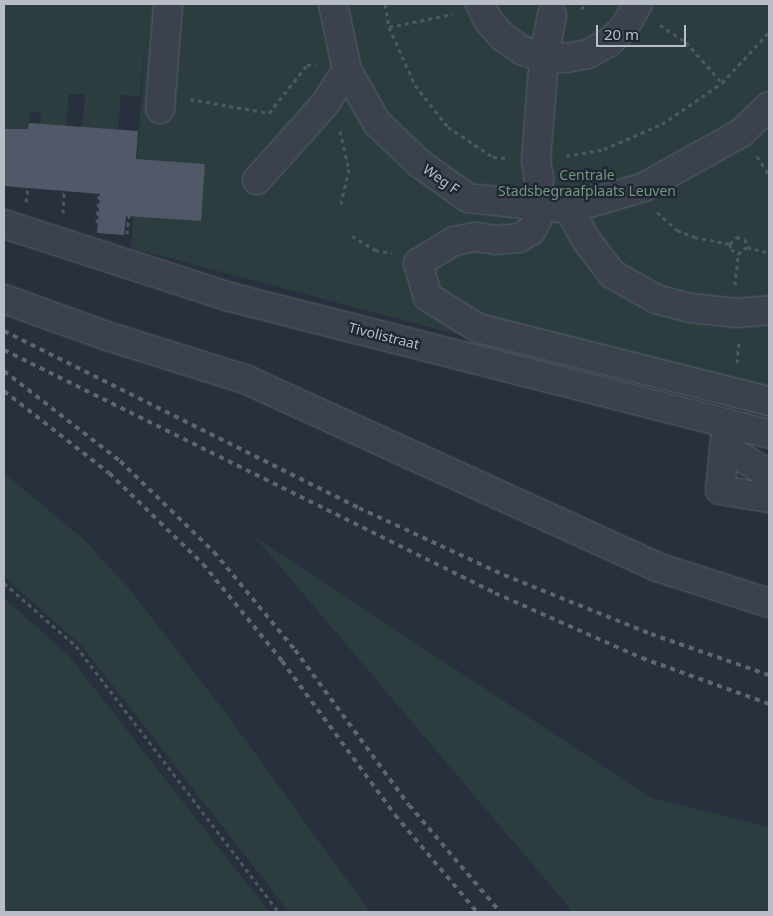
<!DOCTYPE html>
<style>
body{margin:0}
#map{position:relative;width:773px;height:916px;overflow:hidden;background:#28303d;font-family:"Noto Sans",sans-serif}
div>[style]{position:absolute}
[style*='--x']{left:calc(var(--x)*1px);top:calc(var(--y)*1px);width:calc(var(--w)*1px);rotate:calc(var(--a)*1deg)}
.green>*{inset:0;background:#2b3d3f}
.building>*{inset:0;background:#515968}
.path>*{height:3px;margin-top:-1.5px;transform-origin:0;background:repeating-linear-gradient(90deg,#4a5a5d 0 4px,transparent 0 8px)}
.roads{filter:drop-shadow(0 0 1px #59606b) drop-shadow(0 0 1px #59606b)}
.minor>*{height:28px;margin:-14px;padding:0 14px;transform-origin:14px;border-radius:14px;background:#3b424e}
.rail>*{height:4px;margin-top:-2px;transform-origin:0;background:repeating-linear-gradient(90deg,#5e6674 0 5px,transparent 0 10px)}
span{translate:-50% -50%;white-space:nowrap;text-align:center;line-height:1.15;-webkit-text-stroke:4.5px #202733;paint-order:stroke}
.park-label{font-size:14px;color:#71977c}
.street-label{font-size:14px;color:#b8bdc8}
.frame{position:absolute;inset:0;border:5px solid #b8bdc8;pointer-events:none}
.scale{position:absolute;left:596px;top:25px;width:90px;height:22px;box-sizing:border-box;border:2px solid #b8bdc8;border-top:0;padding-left:6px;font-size:15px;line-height:18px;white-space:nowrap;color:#b8bdc8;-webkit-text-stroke:4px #202733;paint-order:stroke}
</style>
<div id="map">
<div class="green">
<div style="clip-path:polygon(4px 4px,769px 4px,769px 417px,131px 248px,145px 43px,140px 96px,121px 95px,118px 130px,114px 129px,113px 134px,82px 128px,85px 94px,69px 94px,66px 127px,38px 152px,41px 113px,30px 112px,28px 129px,4px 129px)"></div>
<div style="clip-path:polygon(4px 473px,82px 538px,127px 586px,225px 712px,370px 912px,289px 912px,82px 646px,4px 577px)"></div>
<div style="clip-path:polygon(256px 538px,651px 798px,769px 827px,769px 912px,573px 912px)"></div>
<div style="clip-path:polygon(4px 598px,69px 656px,269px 912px,4px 912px)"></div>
</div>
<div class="building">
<div style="clip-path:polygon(29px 123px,138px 131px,136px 159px,205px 164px,201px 221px,126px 216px,124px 235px,97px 233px,100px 194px,4px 186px,4px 129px,28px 129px)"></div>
</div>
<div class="path">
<div style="--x:385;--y:4;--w:23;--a:80"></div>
<div style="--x:389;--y:27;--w:64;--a:65.9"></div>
<div style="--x:415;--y:85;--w:53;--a:51.8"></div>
<div style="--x:448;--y:127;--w:54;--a:33.7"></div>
<div style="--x:493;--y:157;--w:15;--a:4"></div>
<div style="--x:581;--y:9;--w:9;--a:-36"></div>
<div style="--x:660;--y:25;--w:31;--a:33"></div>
<div style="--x:686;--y:42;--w:55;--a:48.7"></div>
<div style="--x:389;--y:27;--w:65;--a:-11.5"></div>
<div style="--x:190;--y:99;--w:80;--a:10"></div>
<div style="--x:269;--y:113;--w:61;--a:-51.6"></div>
<div style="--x:307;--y:65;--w:9;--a:-6"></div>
<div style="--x:340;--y:131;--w:39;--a:77"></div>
<div style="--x:349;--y:169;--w:40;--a:103"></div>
<div style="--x:566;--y:156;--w:39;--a:-10"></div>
<div style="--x:604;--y:149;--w:63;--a:-23.3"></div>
<div style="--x:662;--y:124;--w:73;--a:-34.3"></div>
<div style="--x:722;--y:83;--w:69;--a:-47.3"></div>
<div style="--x:757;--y:156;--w:22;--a:58"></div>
<div style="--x:26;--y:202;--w:14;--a:-82"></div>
<div style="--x:657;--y:212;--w:27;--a:42"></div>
<div style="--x:677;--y:230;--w:18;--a:22"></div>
<div style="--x:694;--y:237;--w:37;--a:11"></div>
<div style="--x:730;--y:244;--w:5;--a:79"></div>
<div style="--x:731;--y:249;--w:9;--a:36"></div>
<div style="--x:738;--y:254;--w:11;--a:-38"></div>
<div style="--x:747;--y:247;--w:23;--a:15"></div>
<div style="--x:63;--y:213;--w:22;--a:-87"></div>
<div style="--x:97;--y:223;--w:29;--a:-86"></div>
<div style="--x:127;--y:234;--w:27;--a:-84"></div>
<div style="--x:352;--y:236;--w:27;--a:31"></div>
<div style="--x:375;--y:250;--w:17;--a:10"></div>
<div style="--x:730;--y:244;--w:9;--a:-49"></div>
<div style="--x:736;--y:237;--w:9;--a:13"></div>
<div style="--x:745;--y:239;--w:8;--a:76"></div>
<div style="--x:735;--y:285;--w:31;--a:-84"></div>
<div style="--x:737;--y:363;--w:22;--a:-85"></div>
<div style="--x:4;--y:583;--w:96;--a:41.2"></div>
<div style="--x:76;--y:646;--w:335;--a:52.7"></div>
</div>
<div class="roads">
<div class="minor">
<div style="--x:333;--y:4;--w:67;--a:78"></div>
<div style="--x:347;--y:70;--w:61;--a:60.5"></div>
<div style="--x:377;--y:123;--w:58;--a:43.6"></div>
<div style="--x:419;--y:163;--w:60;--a:35.5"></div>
<div style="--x:468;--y:198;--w:102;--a:6.2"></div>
<div style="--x:569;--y:209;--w:78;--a:-16.3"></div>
<div style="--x:644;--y:187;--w:111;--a:-29.1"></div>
<div style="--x:741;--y:133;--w:39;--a:-44"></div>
<div style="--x:480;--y:4;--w:20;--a:63"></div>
<div style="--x:489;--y:22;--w:22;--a:47"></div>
<div style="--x:504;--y:38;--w:23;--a:34"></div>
<div style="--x:523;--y:51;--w:22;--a:16"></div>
<div style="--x:544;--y:57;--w:23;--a:2"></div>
<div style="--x:567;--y:58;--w:21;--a:-11"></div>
<div style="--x:588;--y:54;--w:23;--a:-29"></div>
<div style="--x:608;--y:43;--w:22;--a:-43"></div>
<div style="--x:624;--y:28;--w:28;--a:-60"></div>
<div style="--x:552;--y:15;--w:43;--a:100.8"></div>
<div style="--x:544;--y:57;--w:104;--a:94.4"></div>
<div style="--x:536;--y:161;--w:17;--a:80"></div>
<div style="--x:539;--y:178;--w:42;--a:92.7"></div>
<div style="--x:537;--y:220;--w:13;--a:119"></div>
<div style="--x:531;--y:231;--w:14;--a:150"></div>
<div style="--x:519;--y:238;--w:22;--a:175"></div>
<div style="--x:497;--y:240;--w:22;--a:-172"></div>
<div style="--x:475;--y:237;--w:21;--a:169"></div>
<div style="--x:454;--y:241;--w:42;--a:148.6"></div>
<div style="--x:418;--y:263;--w:35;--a:74"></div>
<div style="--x:428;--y:297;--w:59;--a:31.8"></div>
<div style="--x:478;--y:328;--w:300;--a:14.1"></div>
<div style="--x:160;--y:109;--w:105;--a:-85.6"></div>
<div style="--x:257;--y:180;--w:101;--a:-48.2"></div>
<div style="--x:324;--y:105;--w:42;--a:-56.7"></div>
<div style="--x:569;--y:209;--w:37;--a:61"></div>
<div style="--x:587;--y:241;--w:41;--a:52.9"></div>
<div style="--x:612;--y:274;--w:51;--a:29.6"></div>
<div style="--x:656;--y:299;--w:35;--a:15"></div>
<div style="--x:690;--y:308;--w:47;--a:6.1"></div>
<div style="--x:737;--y:313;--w:32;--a:-5"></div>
<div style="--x:4;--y:224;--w:237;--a:17.9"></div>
<div style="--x:230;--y:297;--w:556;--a:14.26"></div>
<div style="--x:4;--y:299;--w:109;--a:19.8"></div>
<div style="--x:107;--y:336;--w:147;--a:17.4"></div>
<div style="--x:247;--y:380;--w:451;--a:24.5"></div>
<div style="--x:657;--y:567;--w:118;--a:17.8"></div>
<div style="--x:727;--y:423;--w:67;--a:96"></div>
<div style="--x:720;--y:490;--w:50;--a:9.3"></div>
<div style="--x:724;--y:447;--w:52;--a:31"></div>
</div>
</div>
<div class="rail">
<div style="--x:4;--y:331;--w:397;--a:26.5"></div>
<div style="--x:359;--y:508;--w:160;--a:24.8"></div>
<div style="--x:504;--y:575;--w:158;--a:21.9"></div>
<div style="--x:651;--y:634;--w:125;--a:19.2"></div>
<div style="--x:4;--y:350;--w:548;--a:26.33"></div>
<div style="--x:495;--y:593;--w:161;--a:23.9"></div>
<div style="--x:642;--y:658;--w:135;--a:19.9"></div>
<div style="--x:4;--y:371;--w:147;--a:37.8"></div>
<div style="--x:120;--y:461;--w:131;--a:44.1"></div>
<div style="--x:214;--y:552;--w:127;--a:50.4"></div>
<div style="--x:295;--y:650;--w:192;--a:53.7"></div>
<div style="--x:409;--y:805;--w:140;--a:49.6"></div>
<div style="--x:4;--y:391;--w:133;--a:38"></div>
<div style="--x:109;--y:473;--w:131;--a:44.1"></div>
<div style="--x:203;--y:564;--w:125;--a:50.8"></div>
<div style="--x:282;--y:661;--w:191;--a:53.7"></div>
<div style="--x:395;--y:815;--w:127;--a:49.8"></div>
</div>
<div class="park-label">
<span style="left:587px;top:183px">Centrale<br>Stadsbegraafplaats Leuven</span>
</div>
<div class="street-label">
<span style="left:441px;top:179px;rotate:35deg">Weg F</span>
<span style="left:384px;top:336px;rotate:14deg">Tivolistraat</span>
</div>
<div class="frame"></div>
<div class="scale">20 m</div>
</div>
